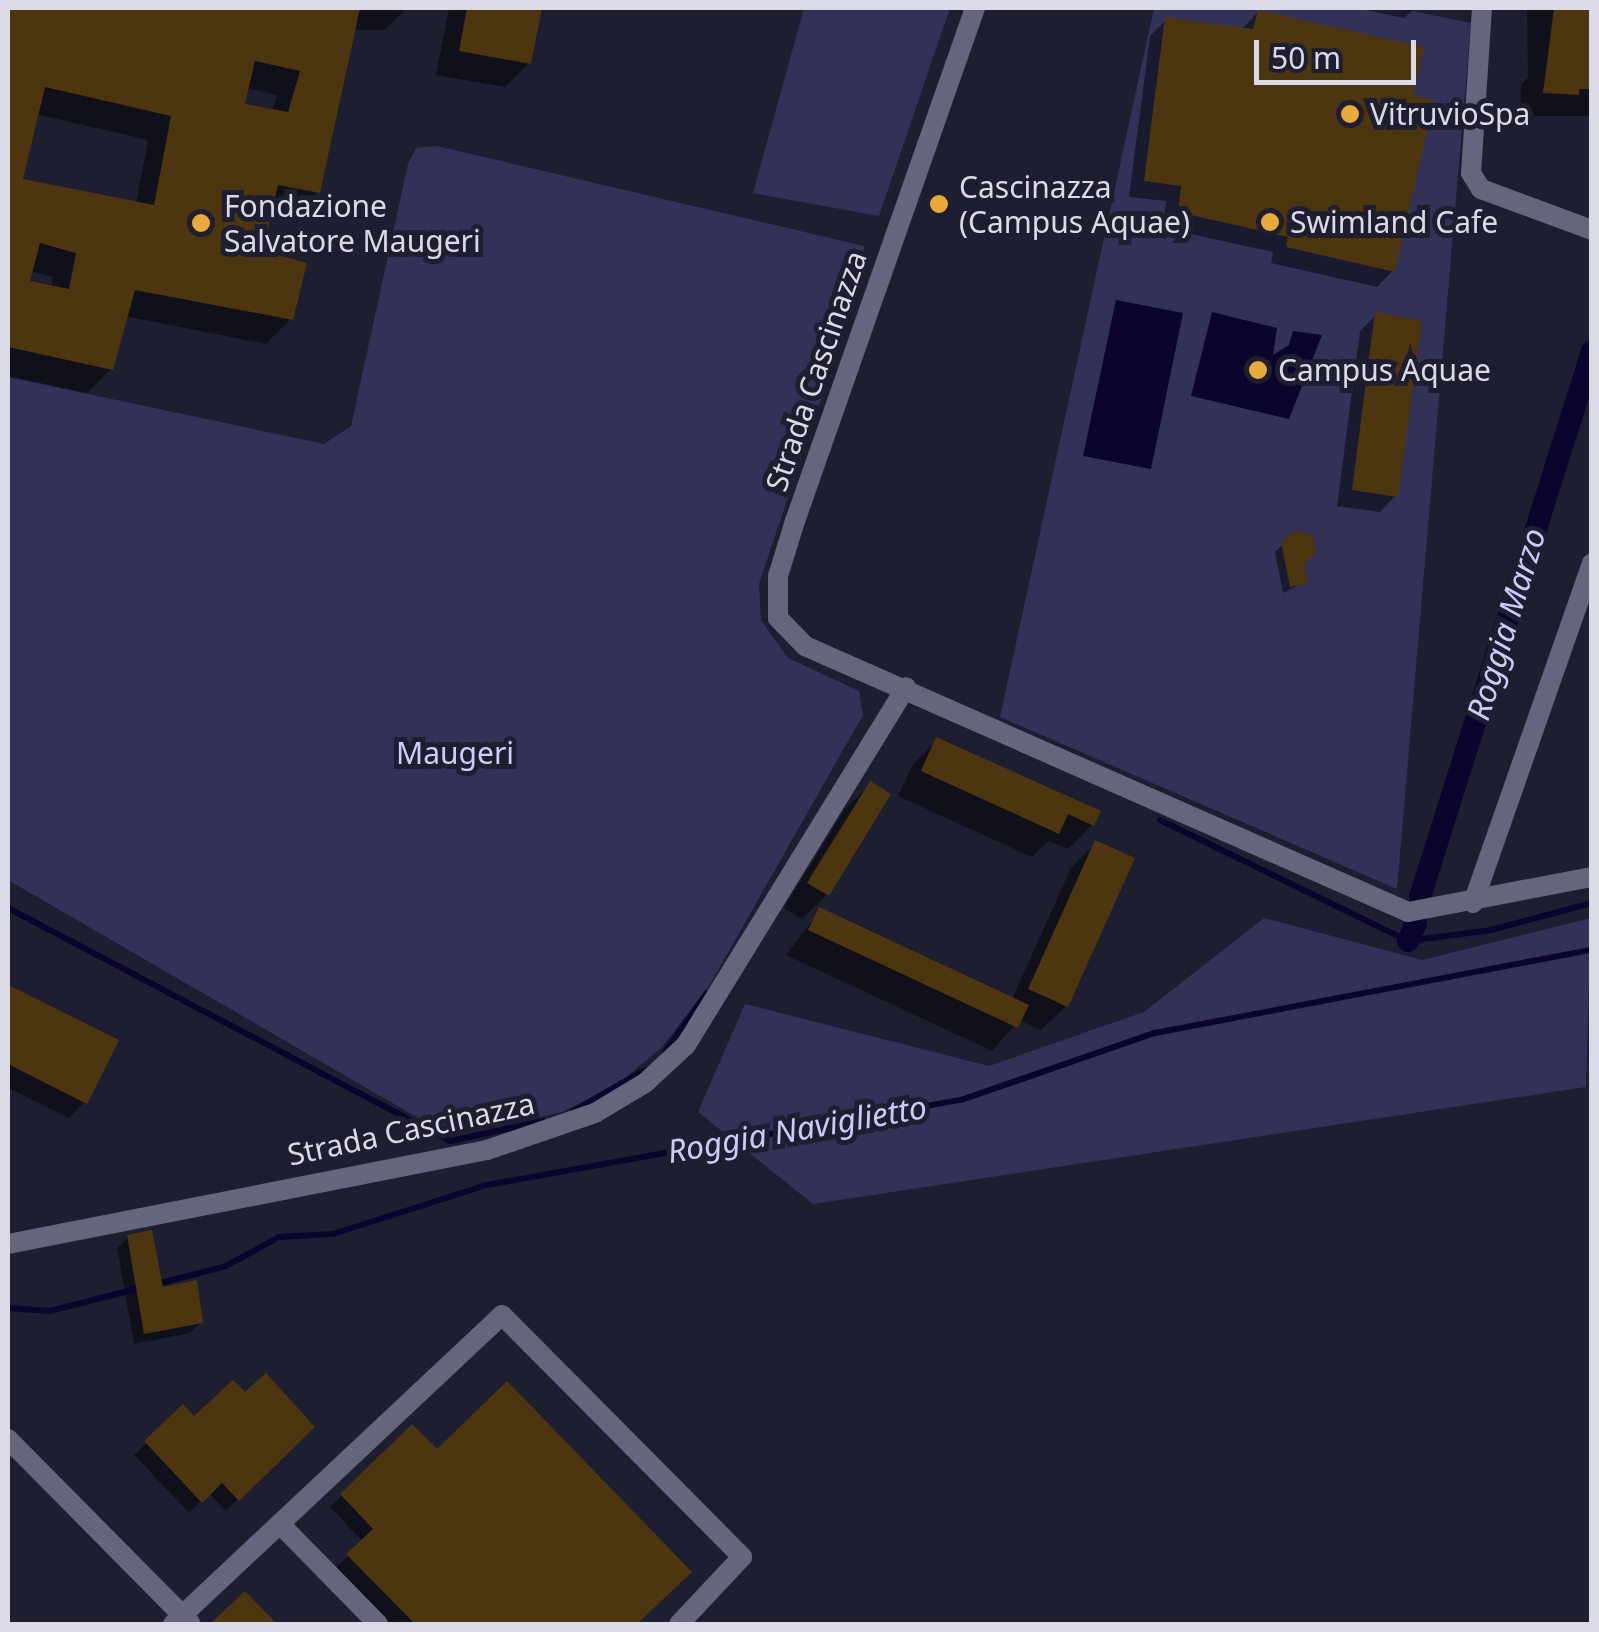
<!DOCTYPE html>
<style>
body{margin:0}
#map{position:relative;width:1599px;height:1632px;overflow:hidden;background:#1e1e31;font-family:"Noto Sans",sans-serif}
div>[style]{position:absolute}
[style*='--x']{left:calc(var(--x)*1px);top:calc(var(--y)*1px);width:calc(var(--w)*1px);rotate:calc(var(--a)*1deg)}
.green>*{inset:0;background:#323157}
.water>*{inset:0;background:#0b042d}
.shadow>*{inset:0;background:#0007}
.stream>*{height:6px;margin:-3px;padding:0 3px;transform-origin:3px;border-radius:3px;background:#0b042d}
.canal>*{height:22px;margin:-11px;padding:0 11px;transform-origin:11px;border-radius:11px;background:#0b042d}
.building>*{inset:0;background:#4d360f}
.street>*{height:20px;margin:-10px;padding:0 10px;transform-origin:10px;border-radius:10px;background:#65667d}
.dots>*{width:28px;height:28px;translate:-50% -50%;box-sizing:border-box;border:5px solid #1e1e31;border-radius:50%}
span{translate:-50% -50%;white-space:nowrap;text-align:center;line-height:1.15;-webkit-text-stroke:10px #1e1e31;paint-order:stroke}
.poi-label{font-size:30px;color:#dadbe7}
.left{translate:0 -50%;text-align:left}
.street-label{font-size:30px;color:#dadbe7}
.park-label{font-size:30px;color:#cccefe}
.water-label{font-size:32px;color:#cacdfc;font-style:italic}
.frame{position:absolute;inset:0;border:10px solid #dadbe7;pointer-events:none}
.scale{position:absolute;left:1254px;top:40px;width:162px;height:45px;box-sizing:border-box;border:5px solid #dadbe7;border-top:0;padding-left:12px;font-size:30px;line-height:35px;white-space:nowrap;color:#dadbe7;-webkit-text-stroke:8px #1e1e31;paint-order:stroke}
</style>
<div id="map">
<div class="green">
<div style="clip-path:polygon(804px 8px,950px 8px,879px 216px,753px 193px)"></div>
<div style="clip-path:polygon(1154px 8px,1398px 8px,1471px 23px,1397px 889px,1000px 717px)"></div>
<div style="clip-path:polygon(437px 146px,864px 246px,865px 269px,759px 584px,761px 620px,788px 658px,859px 691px,863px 715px,709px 986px,662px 1047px,617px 1085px,562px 1112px,451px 1137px,8px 880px,8px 377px,324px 444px,351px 426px,408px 164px,416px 148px)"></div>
<div style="clip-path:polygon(1264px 918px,1422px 960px,1591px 918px,1586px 1087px,813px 1204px,698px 1112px,745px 1004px,989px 1066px,1144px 1012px)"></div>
</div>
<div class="water">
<div style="clip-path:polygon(1116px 300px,1183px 313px,1151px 469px,1083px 456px)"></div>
<div style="clip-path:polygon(1212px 312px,1277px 328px,1273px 355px,1289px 345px,1293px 331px,1322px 335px,1289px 419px,1191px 396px)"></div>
</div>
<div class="shadow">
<div style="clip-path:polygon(evenodd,8px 8px,407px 8px,384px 30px,352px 30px,317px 192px,293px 216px,269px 212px,260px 253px,291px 319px,266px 344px,125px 316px,111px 369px,87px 393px,8px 376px,8px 8px,246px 88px,277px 95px,272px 111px,242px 106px,246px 88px,8px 8px,36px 114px,148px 140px,136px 204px,20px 181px,36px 114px,8px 8px,30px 271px,53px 277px,51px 288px,27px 283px,30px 271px)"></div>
<div style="clip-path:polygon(449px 8px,539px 8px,529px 63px,505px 87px,436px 75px)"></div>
<div style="clip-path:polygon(1356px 8px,1415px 8px,1404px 18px)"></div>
<div style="clip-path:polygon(1527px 8px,1592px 8px,1592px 116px,1520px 116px,1521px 84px,1528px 78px)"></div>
<div style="clip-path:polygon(1258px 12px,1410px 97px,1393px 270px,1377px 287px,1271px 263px,1273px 252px,1163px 228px,1166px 201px,1129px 197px,1150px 36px,1166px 20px,1241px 30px)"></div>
<div style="clip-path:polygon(1376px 315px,1396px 495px,1380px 512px,1337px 506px,1360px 331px)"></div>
<div style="clip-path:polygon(1283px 544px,1302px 564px,1305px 582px,1283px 593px,1275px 552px)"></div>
<div style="clip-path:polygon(937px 740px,1092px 825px,1068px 849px,1049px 841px,1032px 857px,898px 796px,913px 764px)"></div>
<div style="clip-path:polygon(870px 784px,888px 795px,827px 895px,802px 919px,784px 908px,845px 809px)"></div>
<div style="clip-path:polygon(1096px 843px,1132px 859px,1066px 1006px,1041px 1030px,1019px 1020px,992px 1051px,786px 955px,820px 910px,1012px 999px,1071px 868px)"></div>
<div style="clip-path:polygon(8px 987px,115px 1042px,85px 1102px,69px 1118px,8px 1088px)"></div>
<div style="clip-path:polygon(128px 1237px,161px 1290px,201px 1322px,190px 1333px,134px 1344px,117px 1248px)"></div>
<div style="clip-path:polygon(245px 1396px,312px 1427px,226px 1511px,209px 1493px,189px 1513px,134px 1455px,183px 1408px,194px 1419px)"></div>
<div style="clip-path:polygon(412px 1428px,437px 1453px,688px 1572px,634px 1624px,392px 1624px,336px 1568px,363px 1542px,330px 1507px)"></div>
</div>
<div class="stream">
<div style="--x:1160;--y:820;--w:276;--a:26"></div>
<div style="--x:1408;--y:941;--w:84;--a:-7.5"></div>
<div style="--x:1491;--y:930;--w:105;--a:-15"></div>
<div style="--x:8;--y:908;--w:500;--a:27.8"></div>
<div style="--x:450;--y:1141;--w:95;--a:-12.1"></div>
<div style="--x:665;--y:1052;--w:72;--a:-54.6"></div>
<div style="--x:573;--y:1111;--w:83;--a:-29.7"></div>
<div style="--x:157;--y:1284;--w:71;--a:-14.6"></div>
<div style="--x:226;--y:1266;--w:60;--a:-28.7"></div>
<div style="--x:279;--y:1237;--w:54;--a:-3.2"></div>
<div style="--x:333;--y:1234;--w:162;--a:-17.7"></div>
<div style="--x:487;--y:1185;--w:482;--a:-10.2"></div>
<div style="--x:961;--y:1100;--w:205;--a:-19.1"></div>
<div style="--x:1155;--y:1033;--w:445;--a:-10.8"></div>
<div style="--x:8;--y:1308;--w:42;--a:4.1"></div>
<div style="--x:50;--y:1311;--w:93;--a:-14.3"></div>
</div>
<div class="canal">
<div style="--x:1420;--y:897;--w:572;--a:-72.51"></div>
<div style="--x:1408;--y:941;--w:20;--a:-66"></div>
</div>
<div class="building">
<div style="clip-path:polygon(evenodd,8px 8px,360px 8px,320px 193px,278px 185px,263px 251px,307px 263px,293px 320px,135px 290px,113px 370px,8px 347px,8px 8px,255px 61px,300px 71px,288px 112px,245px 104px,255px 61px,8px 8px,45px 87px,171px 116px,154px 205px,23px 179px,45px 87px,8px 8px,40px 243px,76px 253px,69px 289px,30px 281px,40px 243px)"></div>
<div style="clip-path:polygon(467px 8px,542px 8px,531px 64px,459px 51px)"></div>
<div style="clip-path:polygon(1554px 8px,1592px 8px,1592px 89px,1579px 89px,1579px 95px,1543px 93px)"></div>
<div style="clip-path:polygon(1258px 10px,1424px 47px,1413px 95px,1434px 100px,1395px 272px,1286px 247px,1288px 237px,1178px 212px,1181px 186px,1144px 181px,1165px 17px,1253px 29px)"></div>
<div style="clip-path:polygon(1375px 312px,1422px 321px,1398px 497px,1352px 490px)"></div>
<div style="clip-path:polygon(1296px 530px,1313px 536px,1316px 554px,1304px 564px,1308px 583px,1290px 587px,1281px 542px)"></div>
<div style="clip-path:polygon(936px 737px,1101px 811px,1094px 826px,1068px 814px,1059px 834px,921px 771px)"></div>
<div style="clip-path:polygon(870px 781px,891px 794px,829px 896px,807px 883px)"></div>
<div style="clip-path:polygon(1095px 840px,1135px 858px,1068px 1007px,1028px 989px)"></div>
<div style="clip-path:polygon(819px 907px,1029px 1005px,1018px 1028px,808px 930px)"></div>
<div style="clip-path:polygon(8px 985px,119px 1040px,87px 1104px,8px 1064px)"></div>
<div style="clip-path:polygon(152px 1230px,163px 1287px,197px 1280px,203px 1323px,144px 1334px,127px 1235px)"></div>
<div style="clip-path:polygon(266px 1373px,315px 1427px,239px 1501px,222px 1483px,202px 1503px,144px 1441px,183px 1404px,194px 1416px,233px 1380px,245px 1392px)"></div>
<div style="clip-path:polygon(507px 1381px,692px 1572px,637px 1624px,415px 1624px,346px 1554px,373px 1529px,340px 1494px,412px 1424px,437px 1449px)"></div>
<div style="clip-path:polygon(245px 1591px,277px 1624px,210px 1624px)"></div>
</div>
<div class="street">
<div style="--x:975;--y:8;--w:544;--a:109.33"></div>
<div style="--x:795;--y:521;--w:58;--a:107.2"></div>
<div style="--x:778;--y:576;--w:42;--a:90"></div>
<div style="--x:778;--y:618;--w:39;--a:46"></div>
<div style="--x:805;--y:646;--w:659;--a:23.8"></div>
<div style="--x:1408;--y:912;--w:187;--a:-10.8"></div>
<div style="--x:1482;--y:8;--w:165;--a:93.8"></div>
<div style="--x:1471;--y:173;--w:19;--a:58"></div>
<div style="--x:1481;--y:189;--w:118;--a:20.3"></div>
<div style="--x:1473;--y:903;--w:360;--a:-70.7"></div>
<div style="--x:8;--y:1244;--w:488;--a:-11.1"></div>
<div style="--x:487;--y:1150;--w:114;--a:-18.9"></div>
<div style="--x:595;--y:1113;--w:58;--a:-31"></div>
<div style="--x:645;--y:1083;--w:56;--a:-42.8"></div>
<div style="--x:686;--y:1045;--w:420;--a:-58.4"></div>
<div style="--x:8;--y:1439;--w:259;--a:45.3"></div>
<div style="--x:280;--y:1524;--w:140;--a:45.6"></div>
<div style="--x:173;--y:1624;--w:451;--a:-43.2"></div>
<div style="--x:502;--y:1315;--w:341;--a:45.2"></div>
<div style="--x:742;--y:1557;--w:92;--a:133.2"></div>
</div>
<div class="dots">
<div style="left:1350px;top:114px;background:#eaaa39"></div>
<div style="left:939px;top:204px;background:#eaaa39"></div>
<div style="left:1270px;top:222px;background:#eaaa39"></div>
<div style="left:201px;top:223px;background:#eaaa39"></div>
<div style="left:1258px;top:370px;background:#eaaa39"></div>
</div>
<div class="poi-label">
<span class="left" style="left:1370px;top:114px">VitruvioSpa</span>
<span class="left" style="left:959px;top:204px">Cascinazza<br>(Campus Aquae)</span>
<span class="left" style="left:224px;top:223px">Fondazione<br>Salvatore Maugeri</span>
<span class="left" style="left:1290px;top:222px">Swimland Cafe</span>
<span class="left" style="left:1278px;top:370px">Campus Aquae</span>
</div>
<div class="street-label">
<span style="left:816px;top:371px;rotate:-71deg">Strada Cascinazza</span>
<span style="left:411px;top:1129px;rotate:-12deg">Strada Cascinazza</span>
</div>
<div class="park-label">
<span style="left:455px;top:753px">Maugeri</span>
</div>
<div class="water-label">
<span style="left:1506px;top:624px;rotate:-73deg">Roggia Marzo</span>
<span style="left:797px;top:1129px;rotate:-10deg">Roggia Naviglietto</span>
</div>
<div class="frame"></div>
<div class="scale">50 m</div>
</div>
